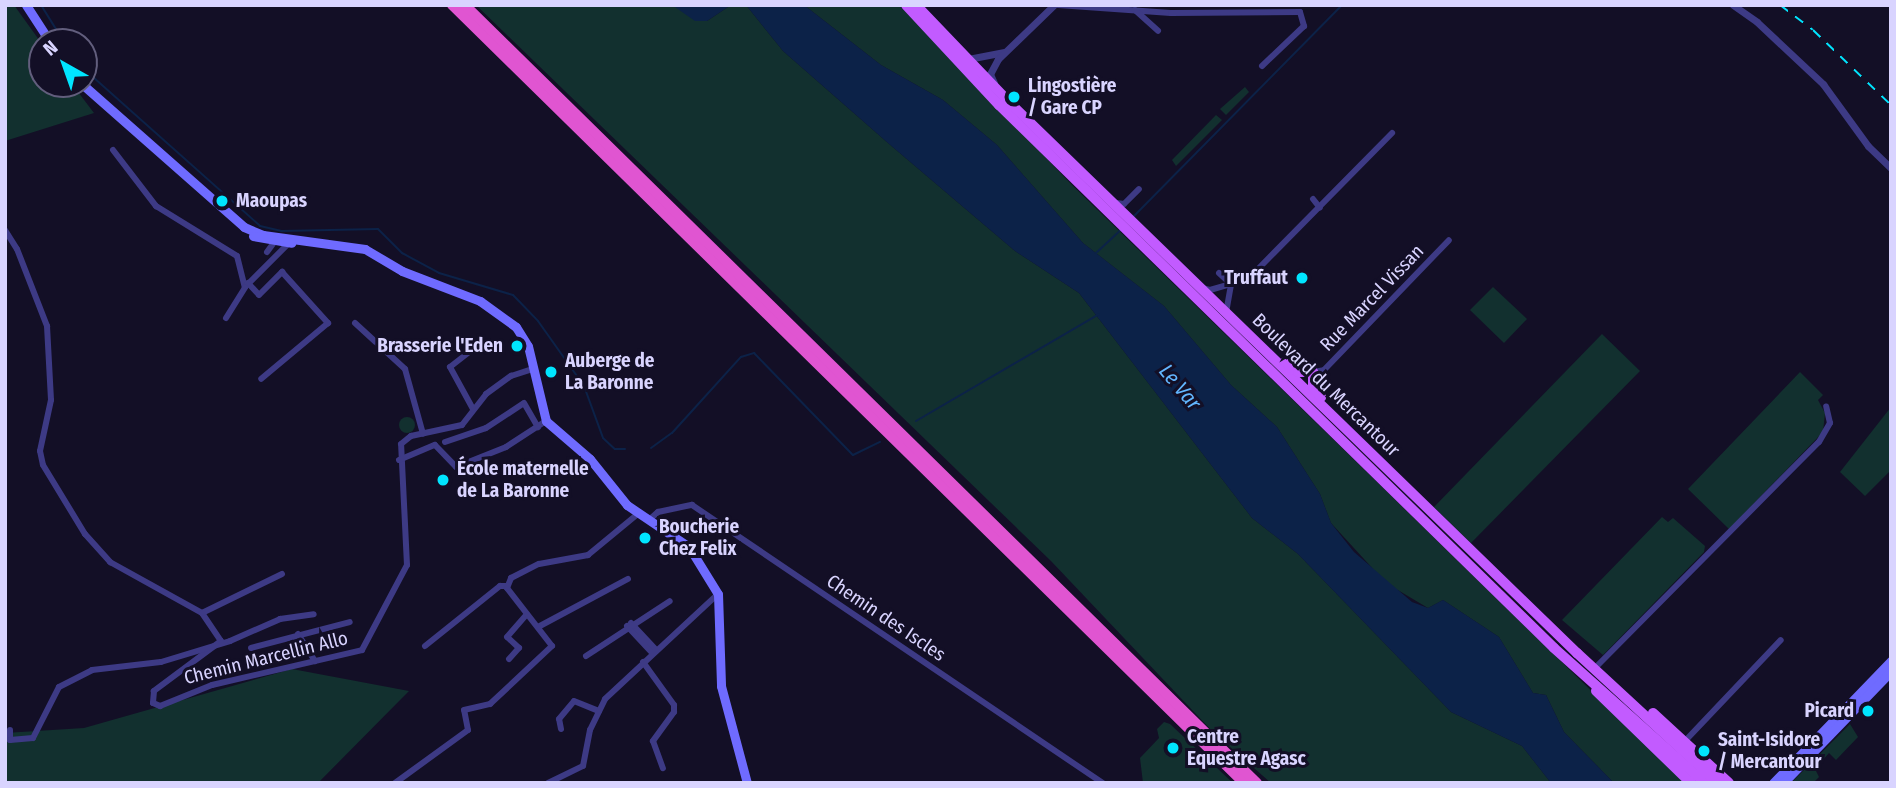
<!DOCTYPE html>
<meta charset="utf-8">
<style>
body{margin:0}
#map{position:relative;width:1896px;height:788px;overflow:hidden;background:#130f26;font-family:"Fira Sans Condensed",sans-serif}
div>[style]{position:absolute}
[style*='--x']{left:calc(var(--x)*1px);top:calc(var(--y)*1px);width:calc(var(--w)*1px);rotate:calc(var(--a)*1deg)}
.green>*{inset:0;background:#12302f}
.round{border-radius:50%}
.water>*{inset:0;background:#0c2248}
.stream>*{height:2px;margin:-1px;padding:0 1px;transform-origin:1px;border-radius:1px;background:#0c2248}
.minor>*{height:6px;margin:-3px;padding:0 3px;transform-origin:3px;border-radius:3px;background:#3d3a85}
.tertiary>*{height:7px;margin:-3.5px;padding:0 3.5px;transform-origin:3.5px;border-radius:3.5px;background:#3d3a85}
.secondary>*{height:9px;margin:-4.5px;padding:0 4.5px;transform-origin:4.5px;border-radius:4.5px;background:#6f6bff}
.primary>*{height:10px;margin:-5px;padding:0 5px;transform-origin:5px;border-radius:5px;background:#c25bff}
.trunk>*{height:10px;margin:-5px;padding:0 5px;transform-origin:5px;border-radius:5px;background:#e055d1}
.rail>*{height:2px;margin-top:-1px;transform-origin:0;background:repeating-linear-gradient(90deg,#00e5ff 0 10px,transparent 0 19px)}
.dots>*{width:19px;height:19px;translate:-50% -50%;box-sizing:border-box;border:4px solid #130f26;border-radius:50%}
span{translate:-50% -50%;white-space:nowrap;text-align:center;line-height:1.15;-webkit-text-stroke:6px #130f26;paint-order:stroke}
.poi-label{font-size:19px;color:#d9d4ff;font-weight:700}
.left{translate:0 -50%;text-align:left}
.right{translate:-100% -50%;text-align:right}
.street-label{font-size:19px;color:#d9d4ff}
.water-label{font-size:21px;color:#62b6ff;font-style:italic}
.frame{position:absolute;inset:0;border:7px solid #d9d4ff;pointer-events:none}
.north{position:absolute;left:28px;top:28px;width:70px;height:70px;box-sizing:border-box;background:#130f26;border:2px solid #625e7d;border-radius:50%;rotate:320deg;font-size:19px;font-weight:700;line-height:28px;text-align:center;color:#d9d4ff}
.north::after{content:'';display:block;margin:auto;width:24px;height:32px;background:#00e5ff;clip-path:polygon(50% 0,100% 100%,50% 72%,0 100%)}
</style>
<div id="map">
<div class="green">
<div style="clip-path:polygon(5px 5px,14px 5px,42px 44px,42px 84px,72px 84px,94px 113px,5px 141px)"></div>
<div style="clip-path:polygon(476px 5px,672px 5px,707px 21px,731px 5px,746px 5px,783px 51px,888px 143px,1015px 251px,1079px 293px,1252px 518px,1298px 554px,1451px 712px,1522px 746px,1551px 783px,1271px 783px,1213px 732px,1051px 561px)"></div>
<div style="clip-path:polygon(804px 5px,899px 5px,1071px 184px,1686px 783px,1614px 783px,1564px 732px,1546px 695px,1533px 693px,1499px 637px,1443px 600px,1428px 608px,1386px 583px,1331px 523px,1320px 494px,1277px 427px,1231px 385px,1164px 306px,1083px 243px,997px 145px,943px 100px,881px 65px)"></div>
<div style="clip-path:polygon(1245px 87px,1249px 92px,1226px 115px,1220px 109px)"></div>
<div style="clip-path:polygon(1216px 115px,1222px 120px,1176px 166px,1172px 160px)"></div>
<div style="clip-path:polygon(1493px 287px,1527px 319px,1504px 343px,1470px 310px)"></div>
<div style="clip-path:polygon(1602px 334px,1640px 371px,1471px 543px,1434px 507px)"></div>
<div style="clip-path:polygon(1800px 372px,1823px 395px,1818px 400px,1825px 413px,1823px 432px,1729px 529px,1688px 489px)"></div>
<div style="clip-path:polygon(1891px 407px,1891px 470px,1865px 496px,1840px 472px)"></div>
<div class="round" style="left:399px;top:417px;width:16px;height:16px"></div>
<div style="clip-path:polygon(1662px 517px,1668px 522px,1673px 518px,1705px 546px,1704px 552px,1603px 655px,1562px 620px)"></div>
<div style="clip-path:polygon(292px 669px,409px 691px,318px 783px,5px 783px,5px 733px,84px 728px)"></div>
<div style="clip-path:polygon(1164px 722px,1170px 724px,1233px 783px,1143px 783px,1140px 758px,1159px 738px,1157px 729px)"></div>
<div style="clip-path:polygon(1850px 724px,1858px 737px,1836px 760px,1829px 753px,1815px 769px,1819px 777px,1813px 783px,1791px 783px)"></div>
</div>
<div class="water">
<div style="clip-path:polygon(672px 5px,731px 5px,707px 21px,695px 21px)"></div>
<div style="clip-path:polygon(746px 5px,804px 5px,881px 65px,943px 100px,997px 145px,1083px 243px,1164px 306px,1231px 385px,1277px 427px,1320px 494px,1331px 523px,1354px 552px,1412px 602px,1428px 608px,1443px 600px,1499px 637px,1533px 693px,1546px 695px,1564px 732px,1614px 783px,1551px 783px,1522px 746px,1451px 712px,1298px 554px,1252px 518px,1079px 293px,1015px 251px,888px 143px,783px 51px)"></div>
</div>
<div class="stream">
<div style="--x:41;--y:5;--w:44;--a:58.1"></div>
<div style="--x:84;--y:69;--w:236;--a:41.7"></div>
<div style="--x:260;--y:226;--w:22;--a:13"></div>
<div style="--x:281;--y:231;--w:97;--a:-1.2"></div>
<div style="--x:378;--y:229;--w:34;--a:45"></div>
<div style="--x:402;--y:253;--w:42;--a:28.4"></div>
<div style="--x:439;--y:273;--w:77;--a:16.6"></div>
<div style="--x:513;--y:295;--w:36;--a:46"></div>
<div style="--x:538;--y:321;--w:80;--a:54.7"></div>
<div style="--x:584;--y:386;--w:55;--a:69.9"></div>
<div style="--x:603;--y:438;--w:16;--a:43"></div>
<div style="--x:615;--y:449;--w:10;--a:0"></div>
<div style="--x:1134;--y:216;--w:296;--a:-45.4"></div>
<div style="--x:1096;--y:253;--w:33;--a:-43"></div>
<div style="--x:916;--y:421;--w:212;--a:-30.3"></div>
<div style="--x:651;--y:448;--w:26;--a:-36"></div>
<div style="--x:672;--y:433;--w:103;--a:-47.8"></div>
<div style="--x:741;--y:357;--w:14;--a:-17"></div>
<div style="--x:754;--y:353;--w:142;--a:45.9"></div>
<div style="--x:853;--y:455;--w:30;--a:-26"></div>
</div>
<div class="minor">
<div style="--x:1058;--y:5;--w:113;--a:4"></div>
<div style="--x:1171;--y:13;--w:129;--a:-0.4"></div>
<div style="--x:1300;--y:12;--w:15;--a:74"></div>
<div style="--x:1304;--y:26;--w:58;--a:136.4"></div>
<div style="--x:1135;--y:10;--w:31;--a:42"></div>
<div style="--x:113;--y:150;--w:71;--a:52.5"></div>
<div style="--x:156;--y:206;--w:95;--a:31.7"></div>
<div style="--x:237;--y:256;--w:32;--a:76"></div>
<div style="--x:245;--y:287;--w:62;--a:-45"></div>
<div style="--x:1313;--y:199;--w:11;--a:52"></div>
<div style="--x:1116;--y:203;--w:8;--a:7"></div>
<div style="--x:1124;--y:204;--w:21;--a:-45"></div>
<div style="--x:5;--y:230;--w:22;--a:58"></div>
<div style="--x:17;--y:249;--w:83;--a:68.7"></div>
<div style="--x:47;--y:326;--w:74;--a:86.9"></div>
<div style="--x:51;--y:400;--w:52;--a:102.2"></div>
<div style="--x:40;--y:451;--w:14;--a:78"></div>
<div style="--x:43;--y:465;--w:81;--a:58.7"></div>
<div style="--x:85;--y:534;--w:38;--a:48"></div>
<div style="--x:110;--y:562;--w:105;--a:29"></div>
<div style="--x:202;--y:613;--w:34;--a:56"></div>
<div style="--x:221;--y:641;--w:84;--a:143.3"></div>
<div style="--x:154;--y:691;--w:12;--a:95"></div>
<div style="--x:153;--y:703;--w:8;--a:23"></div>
<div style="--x:160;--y:706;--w:56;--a:-22"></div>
<div style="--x:212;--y:685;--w:154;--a:-13.1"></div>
<div style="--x:362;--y:650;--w:96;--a:-62.1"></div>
<div style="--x:407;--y:565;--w:121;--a:-92.8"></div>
<div style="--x:401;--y:444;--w:13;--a:-39"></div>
<div style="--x:411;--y:436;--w:52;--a:-12.2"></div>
<div style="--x:462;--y:425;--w:39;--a:-52"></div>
<div style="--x:486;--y:394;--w:31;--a:-36"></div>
<div style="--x:511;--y:376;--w:23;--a:-18"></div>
<div style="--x:267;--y:252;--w:14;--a:-54"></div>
<div style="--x:1219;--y:273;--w:16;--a:43"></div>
<div style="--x:1231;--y:284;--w:31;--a:-29"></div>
<div style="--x:1258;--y:269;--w:191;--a:-45.4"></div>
<div style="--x:248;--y:283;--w:16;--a:47"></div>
<div style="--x:259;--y:295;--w:33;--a:-45"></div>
<div style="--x:282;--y:272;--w:69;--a:48"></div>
<div style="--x:328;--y:323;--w:87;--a:140.1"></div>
<div style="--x:1202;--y:288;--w:8;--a:14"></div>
<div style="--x:1210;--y:290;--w:22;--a:-16"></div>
<div style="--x:1226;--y:313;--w:29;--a:-80"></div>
<div style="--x:226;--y:318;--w:36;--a:-58"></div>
<div style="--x:355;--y:323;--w:68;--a:42.6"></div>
<div style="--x:405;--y:369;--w:67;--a:74.5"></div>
<div style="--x:1313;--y:372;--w:11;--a:-10"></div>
<div style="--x:1324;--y:370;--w:180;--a:-46.1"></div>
<div style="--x:473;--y:409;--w:48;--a:-118.7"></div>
<div style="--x:450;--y:367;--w:41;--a:-38"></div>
<div style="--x:445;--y:442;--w:43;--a:-18.9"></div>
<div style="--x:486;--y:428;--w:45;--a:-33.3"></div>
<div style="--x:524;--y:403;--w:28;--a:60"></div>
<div style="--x:399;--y:460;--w:39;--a:-23"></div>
<div style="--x:435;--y:445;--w:30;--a:46"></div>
<div style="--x:456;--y:467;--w:54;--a:-21.8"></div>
<div style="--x:506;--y:447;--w:48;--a:-33"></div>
<div style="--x:649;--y:520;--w:12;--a:-42"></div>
<div style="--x:658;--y:512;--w:35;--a:-12"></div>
<div style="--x:692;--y:505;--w:496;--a:34.1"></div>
<div style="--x:202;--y:613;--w:89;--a:-26"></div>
<div style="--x:631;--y:623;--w:37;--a:47"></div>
<div style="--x:627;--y:626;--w:37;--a:47"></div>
<div style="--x:538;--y:627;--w:102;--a:-28.1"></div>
<div style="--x:298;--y:634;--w:32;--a:58"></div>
<div style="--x:425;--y:646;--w:96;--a:-38.7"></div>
<div style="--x:500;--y:586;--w:6;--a:0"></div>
<div style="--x:251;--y:648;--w:102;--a:-14.7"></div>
<div style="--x:586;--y:656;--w:100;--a:-33.2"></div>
<div style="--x:509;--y:659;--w:15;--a:-48"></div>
<div style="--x:519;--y:648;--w:16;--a:-137"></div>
<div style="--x:507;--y:637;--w:30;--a:-49"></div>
<div style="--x:643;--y:662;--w:53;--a:54.2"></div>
<div style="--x:674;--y:705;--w:7;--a:90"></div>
<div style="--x:674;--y:712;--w:36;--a:126"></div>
<div style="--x:653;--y:741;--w:29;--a:70"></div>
<div style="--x:1594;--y:669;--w:320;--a:-45.3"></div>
<div style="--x:1819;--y:442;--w:22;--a:-60"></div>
<div style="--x:1830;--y:423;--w:17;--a:-103"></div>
<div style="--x:561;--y:729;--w:10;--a:-101"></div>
<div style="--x:559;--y:719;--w:23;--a:-50"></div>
<div style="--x:574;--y:701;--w:27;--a:22"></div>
<div style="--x:10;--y:730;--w:10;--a:90"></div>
<div style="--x:10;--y:740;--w:23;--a:-5"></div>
<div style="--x:33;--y:738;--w:57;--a:-63"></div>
<div style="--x:59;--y:687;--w:37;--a:-27"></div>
<div style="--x:92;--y:670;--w:69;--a:-6.6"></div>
<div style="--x:161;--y:662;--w:72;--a:-16.9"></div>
<div style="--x:230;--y:641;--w:55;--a:-23.7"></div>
<div style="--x:280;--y:619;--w:34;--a:-8"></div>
<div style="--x:1685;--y:741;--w:139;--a:-46.5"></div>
<div style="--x:395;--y:783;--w:90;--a:-36"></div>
<div style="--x:468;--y:730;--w:20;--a:-101"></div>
<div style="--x:464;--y:710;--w:27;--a:-13"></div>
<div style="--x:490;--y:704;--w:85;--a:-43.1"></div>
<div style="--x:552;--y:646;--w:73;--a:-127.8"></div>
<div style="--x:507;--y:588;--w:11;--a:-68"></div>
<div style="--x:511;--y:578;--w:31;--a:-27"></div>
<div style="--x:539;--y:564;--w:50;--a:-10.4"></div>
<div style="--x:588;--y:555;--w:66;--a:-39.5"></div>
<div style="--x:548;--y:783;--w:39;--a:-26"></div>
<div style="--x:583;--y:766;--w:37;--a:-79"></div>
<div style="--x:590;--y:730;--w:34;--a:-64"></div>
<div style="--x:605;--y:699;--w:154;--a:-42.9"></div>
</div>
<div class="tertiary">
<div style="--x:1733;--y:5;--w:29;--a:35"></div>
<div style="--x:1757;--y:22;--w:91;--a:43.2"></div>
<div style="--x:1823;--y:84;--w:77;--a:54"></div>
<div style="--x:1868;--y:146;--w:32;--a:44"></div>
<div style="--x:968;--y:59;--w:37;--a:-11"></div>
<div style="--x:994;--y:83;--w:10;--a:-114"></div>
<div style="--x:990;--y:74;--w:17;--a:-62"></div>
<div style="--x:998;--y:59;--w:78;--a:-44"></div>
</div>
<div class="secondary">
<div style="--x:26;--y:5;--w:44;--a:57"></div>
<div style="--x:82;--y:84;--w:216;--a:41.4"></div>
<div style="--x:244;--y:227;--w:21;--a:23"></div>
<div style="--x:263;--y:235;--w:103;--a:7.8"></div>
<div style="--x:365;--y:249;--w:43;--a:30.7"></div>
<div style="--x:402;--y:271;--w:84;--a:21"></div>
<div style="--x:480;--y:301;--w:44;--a:35.8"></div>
<div style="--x:516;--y:327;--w:22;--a:58"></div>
<div style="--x:528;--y:346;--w:77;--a:76.5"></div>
<div style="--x:546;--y:421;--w:58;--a:40.8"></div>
<div style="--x:590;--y:459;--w:59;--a:51.2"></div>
<div style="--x:627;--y:505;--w:75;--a:34.1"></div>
<div style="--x:689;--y:547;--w:55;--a:58.3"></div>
<div style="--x:718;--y:594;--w:92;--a:88.1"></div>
<div style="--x:721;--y:686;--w:100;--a:75"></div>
<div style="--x:253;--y:236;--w:39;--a:10"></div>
<div style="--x:1773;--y:783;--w:170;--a:-46"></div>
<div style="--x:1783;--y:783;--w:156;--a:-46"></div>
</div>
<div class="primary">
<div style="--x:906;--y:5;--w:137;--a:47.1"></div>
<div style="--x:999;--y:105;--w:776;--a:44.37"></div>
<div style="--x:1554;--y:648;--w:203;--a:41.8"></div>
<div style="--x:916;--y:5;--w:137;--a:46.2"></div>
<div style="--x:1011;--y:104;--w:789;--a:44.13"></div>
<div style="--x:1577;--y:653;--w:192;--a:42.7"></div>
<div style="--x:1285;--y:362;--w:16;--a:38"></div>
<div style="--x:1298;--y:372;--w:15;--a:0"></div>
<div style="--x:1313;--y:372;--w:15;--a:90"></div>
<div style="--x:1313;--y:387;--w:13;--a:51"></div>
<div style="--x:1596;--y:691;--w:132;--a:44.1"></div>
<div style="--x:1653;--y:713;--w:103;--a:42.6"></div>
</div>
<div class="trunk">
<div style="--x:452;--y:5;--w:1110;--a:44.49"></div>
<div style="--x:465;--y:5;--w:1110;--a:44.49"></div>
</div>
<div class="rail">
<div style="--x:1780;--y:5;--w:41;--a:37.1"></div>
<div style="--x:1813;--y:30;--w:108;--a:43.9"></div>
</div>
<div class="dots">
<div style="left:1014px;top:97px;background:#00e5ff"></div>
<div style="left:222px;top:201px;background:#00e5ff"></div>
<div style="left:1302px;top:278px;background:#00e5ff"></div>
<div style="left:517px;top:346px;background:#00e5ff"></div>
<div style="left:551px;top:372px;background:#00e5ff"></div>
<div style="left:443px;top:480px;background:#00e5ff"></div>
<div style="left:645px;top:538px;background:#00e5ff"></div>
<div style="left:1868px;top:711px;background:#00e5ff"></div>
<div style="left:1173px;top:748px;background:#00e5ff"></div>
<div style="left:1704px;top:751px;background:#00e5ff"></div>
</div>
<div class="poi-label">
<span class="left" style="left:1028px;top:97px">Lingostière<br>/ Gare CP</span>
<span class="left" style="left:236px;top:201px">Maoupas</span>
<span class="right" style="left:1288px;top:278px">Truffaut</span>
<span class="right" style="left:503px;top:346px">Brasserie l'Eden</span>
<span class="left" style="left:565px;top:372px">Auberge de<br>La Baronne</span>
<span class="left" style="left:457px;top:480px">École maternelle<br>de La Baronne</span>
<span class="left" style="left:659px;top:538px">Boucherie<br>Chez Felix</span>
<span class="right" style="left:1854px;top:711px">Picard</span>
<span class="left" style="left:1187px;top:748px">Centre<br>Equestre Agasc</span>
<span class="left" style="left:1718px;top:751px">Saint-Isidore<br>/ Mercantour</span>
</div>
<div class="street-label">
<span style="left:1372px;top:298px;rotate:-46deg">Rue Marcel Vissan</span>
<span style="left:1326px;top:385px;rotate:44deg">Boulevard du Mercantour</span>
<span style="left:886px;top:618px;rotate:34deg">Chemin des Iscles</span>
<span style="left:266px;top:658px;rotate:-14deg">Chemin Marcellin Allo</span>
</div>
<div class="water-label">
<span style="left:1180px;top:387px;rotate:50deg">Le Var</span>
</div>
<div class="frame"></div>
<div class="north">N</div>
</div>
